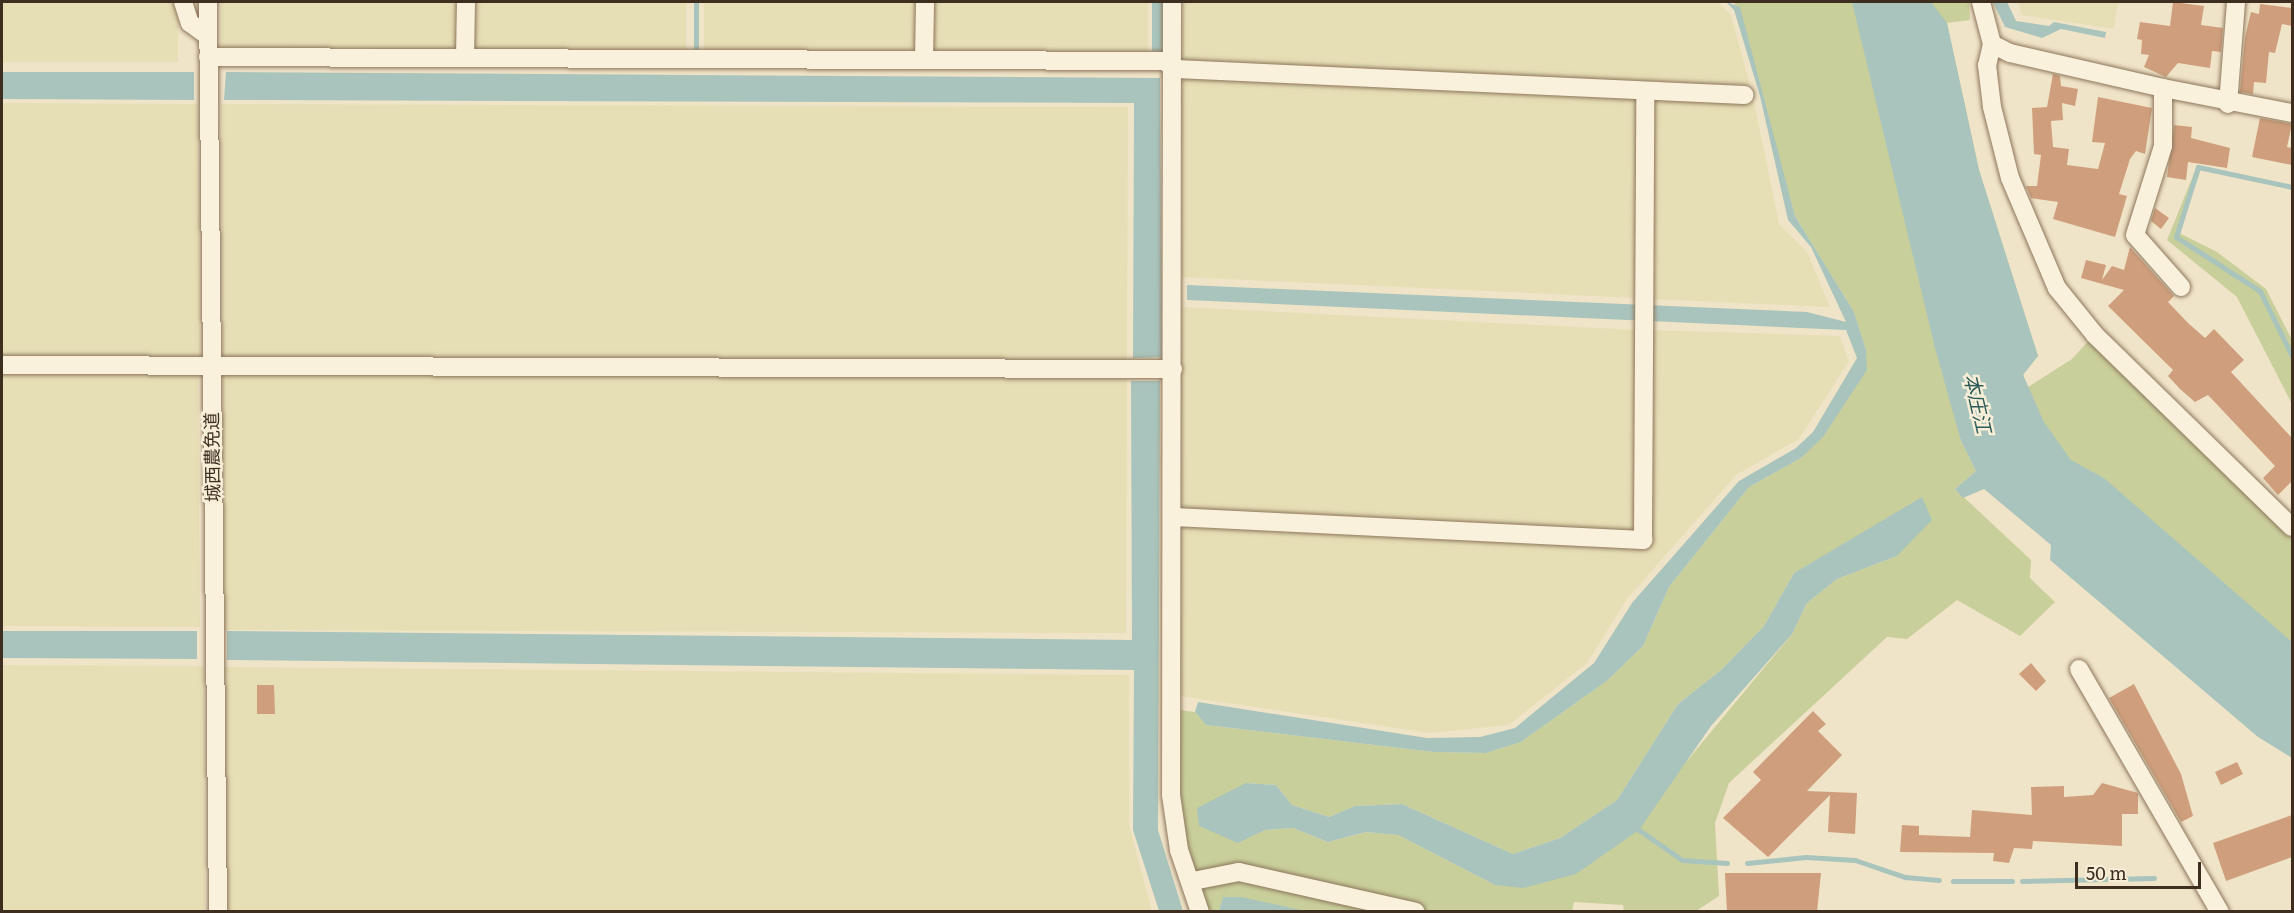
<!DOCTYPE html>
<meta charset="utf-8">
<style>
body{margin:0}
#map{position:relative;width:2294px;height:913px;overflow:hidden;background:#f0e4c8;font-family:Literata,"Noto Sans JP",serif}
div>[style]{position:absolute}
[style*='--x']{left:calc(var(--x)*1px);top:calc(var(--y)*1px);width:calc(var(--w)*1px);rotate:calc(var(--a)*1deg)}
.farmland>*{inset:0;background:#e6deb5}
.green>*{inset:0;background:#c9cf9b}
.water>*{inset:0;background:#a9c4bc}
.stream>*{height:5px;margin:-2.5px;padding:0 2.5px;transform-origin:2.5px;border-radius:2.5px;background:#a9c4bc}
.building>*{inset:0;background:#cf9f7d}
.roads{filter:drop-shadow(0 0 2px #8d765c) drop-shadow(0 0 2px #8d765c)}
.minor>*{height:18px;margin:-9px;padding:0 9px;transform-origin:9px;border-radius:9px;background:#faf1dc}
span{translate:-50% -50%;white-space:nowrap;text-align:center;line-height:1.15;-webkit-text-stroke:5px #f7eed8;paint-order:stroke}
.street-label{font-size:18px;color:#3d2e20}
.water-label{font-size:20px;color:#2f5d5a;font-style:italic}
.frame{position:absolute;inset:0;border:3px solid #3d2e20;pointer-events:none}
.scale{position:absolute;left:2075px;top:862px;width:126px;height:27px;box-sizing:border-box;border:3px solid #3d2e20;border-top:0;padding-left:8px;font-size:18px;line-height:21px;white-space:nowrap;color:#3d2e20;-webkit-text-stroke:4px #f7eed8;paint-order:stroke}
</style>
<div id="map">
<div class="farmland">
<div style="clip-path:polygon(2px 2px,178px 2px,178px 62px,2px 62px)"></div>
<div style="clip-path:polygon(221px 2px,457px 2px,456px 50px,221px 47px)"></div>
<div style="clip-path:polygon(473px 2px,686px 2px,686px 52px,473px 51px)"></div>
<div style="clip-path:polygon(704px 2px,917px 2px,917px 53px,704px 52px)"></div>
<div style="clip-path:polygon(931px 2px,1148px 2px,1148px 53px,931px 53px)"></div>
<div style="clip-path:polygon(1183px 2px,1718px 2px,1731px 15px,1750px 85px,1182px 63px)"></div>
<div style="clip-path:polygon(2018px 2px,2118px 2px,2114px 29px,2022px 15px)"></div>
<div style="clip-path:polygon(1189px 74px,1637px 96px,1638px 298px,1182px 277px,1182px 83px)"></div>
<div style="clip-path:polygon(1651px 97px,1754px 102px,1779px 224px,1807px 252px,1830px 307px,1650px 299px)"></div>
<div style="clip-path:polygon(2px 103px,198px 104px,200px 358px,2px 358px)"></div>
<div style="clip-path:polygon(221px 104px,1128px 107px,1127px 362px,223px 358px)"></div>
<div style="clip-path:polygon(1181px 307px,1637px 330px,1636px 531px,1181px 510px)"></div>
<div style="clip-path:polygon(1650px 330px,1840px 336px,1849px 361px,1799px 439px,1736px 475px,1626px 600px,1587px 663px,1509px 725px,1430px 733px,1180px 696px,1181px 524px,1649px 547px)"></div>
<div style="clip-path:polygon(2px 373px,198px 374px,200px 627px,2px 626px)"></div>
<div style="clip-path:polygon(223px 374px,1127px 377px,1126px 633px,224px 630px)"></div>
<div style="clip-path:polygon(2px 665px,204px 666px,205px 911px,2px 911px)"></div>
<div style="clip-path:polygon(225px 667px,1129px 675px,1129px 825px,1152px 911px,226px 911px)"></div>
</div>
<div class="green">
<div style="clip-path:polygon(evenodd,1734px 2px,1871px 2px,1961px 441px,1976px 471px,1955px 489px,2031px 560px,2030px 578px,2055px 602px,2020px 636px,1957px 600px,1907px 639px,1887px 637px,1729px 783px,1715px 823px,1719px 896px,1696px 911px,1624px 911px,1623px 905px,1574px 902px,1572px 912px,1305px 912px,1223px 897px,1219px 911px,1207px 911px,1179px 819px,1180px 710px,1195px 712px,1206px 725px,1433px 752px,1486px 753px,1521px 742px,1608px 680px,1643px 646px,1669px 587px,1749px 487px,1801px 458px,1866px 350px,1854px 312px,1795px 216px,1734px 2px,1848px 542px,1897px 556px,1837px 579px,1807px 603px,1792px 634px,1682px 767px,1495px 885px,1398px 835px,1366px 832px,1328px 842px,1293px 828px,1265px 830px,1246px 783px,1276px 785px,1292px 805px,1329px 817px,1355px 806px,1402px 804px,1513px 854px,1560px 838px,1617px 800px,1678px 704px,1721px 670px,1764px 626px,1794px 573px,1848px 542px)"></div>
<div style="clip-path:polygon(1920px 2px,1969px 2px,1970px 20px,1947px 23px,1979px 170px,2038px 356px,2023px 374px,2028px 387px,2072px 359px,2090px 339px,2292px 536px,2292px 663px,2009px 422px)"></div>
<div style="clip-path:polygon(2197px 166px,2200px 172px,2179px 233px,2217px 252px,2266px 289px,2292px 340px,2292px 404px,2237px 297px,2167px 240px)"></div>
</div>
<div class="water">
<div style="clip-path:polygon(1152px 2px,1163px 2px,1163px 53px,1152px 51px)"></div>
<div style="clip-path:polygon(1726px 2px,1740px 7px,1795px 216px,1854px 312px,1866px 350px,1867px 370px,1823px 437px,1801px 458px,1749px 487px,1669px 587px,1643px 646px,1608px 680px,1521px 742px,1486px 753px,1433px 752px,1206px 725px,1195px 712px,1198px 702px,1427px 738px,1480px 737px,1515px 728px,1594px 663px,1632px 603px,1739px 481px,1796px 448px,1813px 432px,1857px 358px,1846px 330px,1187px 300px,1187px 285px,1807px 312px,1846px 322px,1811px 247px,1788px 220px,1760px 96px,1734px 10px)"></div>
<div style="clip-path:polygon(1852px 2px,1931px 2px,1947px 23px,1979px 170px,2038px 356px,2023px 375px,2044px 422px,2071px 460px,2104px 478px,2292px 642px,2292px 758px,2258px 737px,2050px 560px,2051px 545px,1984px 489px,1963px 498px,1955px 489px,1976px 471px,1961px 441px,1935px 348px)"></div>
<div style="clip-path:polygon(1993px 2px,2007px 2px,2016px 21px,2049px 26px,2054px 22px,2106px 32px,2105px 38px,2061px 29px,2042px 38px,2005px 27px)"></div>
<div style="clip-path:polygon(2px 72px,194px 72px,194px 100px,2px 99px)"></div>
<div style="clip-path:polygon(226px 72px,1160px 78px,1162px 357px,1133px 358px,1134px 103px,224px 100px)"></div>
<div style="clip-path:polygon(1131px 381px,1160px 381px,1158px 830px,1183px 911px,1159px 911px,1133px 830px,1134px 670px,227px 660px,227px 631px,1132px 640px)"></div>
<div style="clip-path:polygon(1922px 497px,1932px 520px,1897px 556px,1837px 579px,1807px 603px,1792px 634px,1711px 726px,1639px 830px,1576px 874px,1523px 888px,1495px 885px,1398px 835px,1366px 832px,1328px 842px,1293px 828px,1265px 830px,1238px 843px,1199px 826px,1197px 808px,1246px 783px,1276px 785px,1292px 805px,1329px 817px,1355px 806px,1402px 804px,1513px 854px,1560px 838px,1617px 800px,1678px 704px,1721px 670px,1764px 626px,1794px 573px)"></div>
<div style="clip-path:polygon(2px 631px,197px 631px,197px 659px,2px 658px)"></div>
<div style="clip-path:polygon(1223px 897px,1241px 897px,1305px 911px,1219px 911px)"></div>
</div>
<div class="stream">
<div style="--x:696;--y:48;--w:46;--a:-90"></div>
<div style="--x:2292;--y:187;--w:96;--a:-168"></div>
<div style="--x:2198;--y:167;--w:73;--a:107.4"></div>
<div style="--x:2176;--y:237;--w:100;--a:32.7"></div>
<div style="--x:2260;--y:291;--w:72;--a:63.8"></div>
<div style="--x:1639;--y:830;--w:52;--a:34.9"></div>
<div style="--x:1682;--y:860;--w:45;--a:3.8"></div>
<div style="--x:1747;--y:863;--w:59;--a:-5.8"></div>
<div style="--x:1806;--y:857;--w:49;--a:3.5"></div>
<div style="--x:1855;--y:860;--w:53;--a:18.8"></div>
<div style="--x:1905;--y:877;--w:34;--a:5"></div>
<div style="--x:1953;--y:881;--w:59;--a:0"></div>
<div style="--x:2022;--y:881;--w:132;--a:-1.3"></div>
</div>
<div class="building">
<div style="clip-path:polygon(2173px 2px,2204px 6px,2201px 25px,2223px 28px,2221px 52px,2212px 51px,2210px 68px,2178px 63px,2166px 77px,2144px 67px,2149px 55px,2141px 54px,2142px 40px,2137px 39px,2140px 22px,2170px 26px)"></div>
<div style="clip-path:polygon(2260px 4px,2292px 8px,2292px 26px,2282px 24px,2275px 53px,2269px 52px,2266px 83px,2254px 82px,2253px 94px,2240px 92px,2245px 37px,2251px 12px,2259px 14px)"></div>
<div style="clip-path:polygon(2053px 74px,2060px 76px,2061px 86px,2078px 89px,2075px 106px,2062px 103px,2063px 120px,2051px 121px,2053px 147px,2069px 149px,2067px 165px,2098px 169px,2105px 143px,2092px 142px,2098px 97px,2152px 108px,2145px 154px,2136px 151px,2130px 159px,2119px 194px,2127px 196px,2115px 237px,2053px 219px,2058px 202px,2031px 198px,2026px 186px,2037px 186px,2041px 155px,2034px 154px,2032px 108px,2047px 107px)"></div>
<div style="clip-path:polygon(2260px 118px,2292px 124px,2287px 147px,2292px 148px,2292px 165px,2252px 157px)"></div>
<div style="clip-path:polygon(2174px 125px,2192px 127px,2191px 138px,2230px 148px,2227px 168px,2188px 162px,2186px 180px,2167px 177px)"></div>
<div style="clip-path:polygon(2155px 208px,2169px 218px,2161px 229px,2151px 221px)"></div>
<div style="clip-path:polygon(2130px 247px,2174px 296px,2168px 302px,2188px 323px,2205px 338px,2214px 329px,2244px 360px,2231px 372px,2292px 438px,2292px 481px,2278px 495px,2263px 478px,2275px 466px,2208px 395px,2195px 402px,2180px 389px,2168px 376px,2173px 370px,2108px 306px,2124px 290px,2081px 278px,2086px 260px,2106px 265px,2102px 280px,2112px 266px,2124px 270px)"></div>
<div style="clip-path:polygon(2031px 663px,2046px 681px,2036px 691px,2019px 674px)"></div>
<div style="clip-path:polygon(2134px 684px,2181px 774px,2193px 816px,2181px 822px,2109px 698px)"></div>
<div style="clip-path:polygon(257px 685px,274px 685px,275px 714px,257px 714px)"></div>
<div style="clip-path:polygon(1813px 711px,1826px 724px,1818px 731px,1842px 755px,1807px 791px,1857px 793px,1855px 834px,1828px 832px,1830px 795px,1768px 857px,1723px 818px,1761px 780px,1753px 772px)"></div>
<div style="clip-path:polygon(2237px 762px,2243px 774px,2221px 785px,2215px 772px)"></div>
<div style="clip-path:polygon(2102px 783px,2138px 793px,2138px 814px,2122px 814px,2122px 846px,2033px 841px,2032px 849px,2014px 848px,2009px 863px,1993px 861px,1994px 853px,1900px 852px,1902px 825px,1919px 826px,1919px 835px,1970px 837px,1972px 810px,2032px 815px,2031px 787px,2064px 786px,2064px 797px,2093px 795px)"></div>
<div style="clip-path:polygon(2292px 815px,2292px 857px,2226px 881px,2213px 843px)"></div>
<div style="clip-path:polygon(1725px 873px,1821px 873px,1817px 912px,1727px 912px)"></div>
</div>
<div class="roads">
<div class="minor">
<div style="--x:183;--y:2;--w:22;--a:72"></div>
<div style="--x:190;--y:23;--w:22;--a:36"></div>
<div style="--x:208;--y:2;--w:910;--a:89.37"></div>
<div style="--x:1172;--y:2;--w:793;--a:90.07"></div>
<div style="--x:1171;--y:795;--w:56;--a:81.7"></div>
<div style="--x:1179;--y:850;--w:65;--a:71.3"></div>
<div style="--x:1981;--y:2;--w:43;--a:75.3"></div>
<div style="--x:1992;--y:44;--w:20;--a:27"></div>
<div style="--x:2010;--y:53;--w:157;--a:12.9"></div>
<div style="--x:1992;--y:44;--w:22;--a:103"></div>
<div style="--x:1987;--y:65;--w:42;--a:83.2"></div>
<div style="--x:1992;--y:107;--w:73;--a:75.8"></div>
<div style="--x:2010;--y:178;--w:120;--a:66.9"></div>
<div style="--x:2057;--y:288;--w:60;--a:51"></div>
<div style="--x:2095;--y:335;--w:275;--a:44.3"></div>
<div style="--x:208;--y:57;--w:956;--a:0.24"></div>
<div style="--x:1164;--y:61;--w:14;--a:34"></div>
<div style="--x:1176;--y:69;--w:569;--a:2.62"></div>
<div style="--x:465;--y:58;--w:56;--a:-89"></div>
<div style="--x:924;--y:60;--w:58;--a:-89"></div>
<div style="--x:2228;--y:104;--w:102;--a:-85.5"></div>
<div style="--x:2181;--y:287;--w:69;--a:-131.5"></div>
<div style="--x:2135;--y:235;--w:93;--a:-72.5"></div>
<div style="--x:2163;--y:146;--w:58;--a:-90"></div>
<div style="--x:2163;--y:88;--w:131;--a:11"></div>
<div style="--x:2;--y:365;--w:1171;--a:0.2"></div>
<div style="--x:1173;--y:517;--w:471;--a:2.8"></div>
<div style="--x:1643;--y:540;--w:448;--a:-89.7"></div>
<div style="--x:2079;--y:669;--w:281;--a:59.9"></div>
<div style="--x:1193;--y:881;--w:47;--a:-11.1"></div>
<div style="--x:1239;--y:872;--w:181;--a:12.7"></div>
</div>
</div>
<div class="street-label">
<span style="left:212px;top:457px;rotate:-91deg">城西農免道</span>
</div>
<div class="water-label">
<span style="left:1979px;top:403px;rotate:77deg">本庄江</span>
</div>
<div class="frame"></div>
<div class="scale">50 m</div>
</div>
